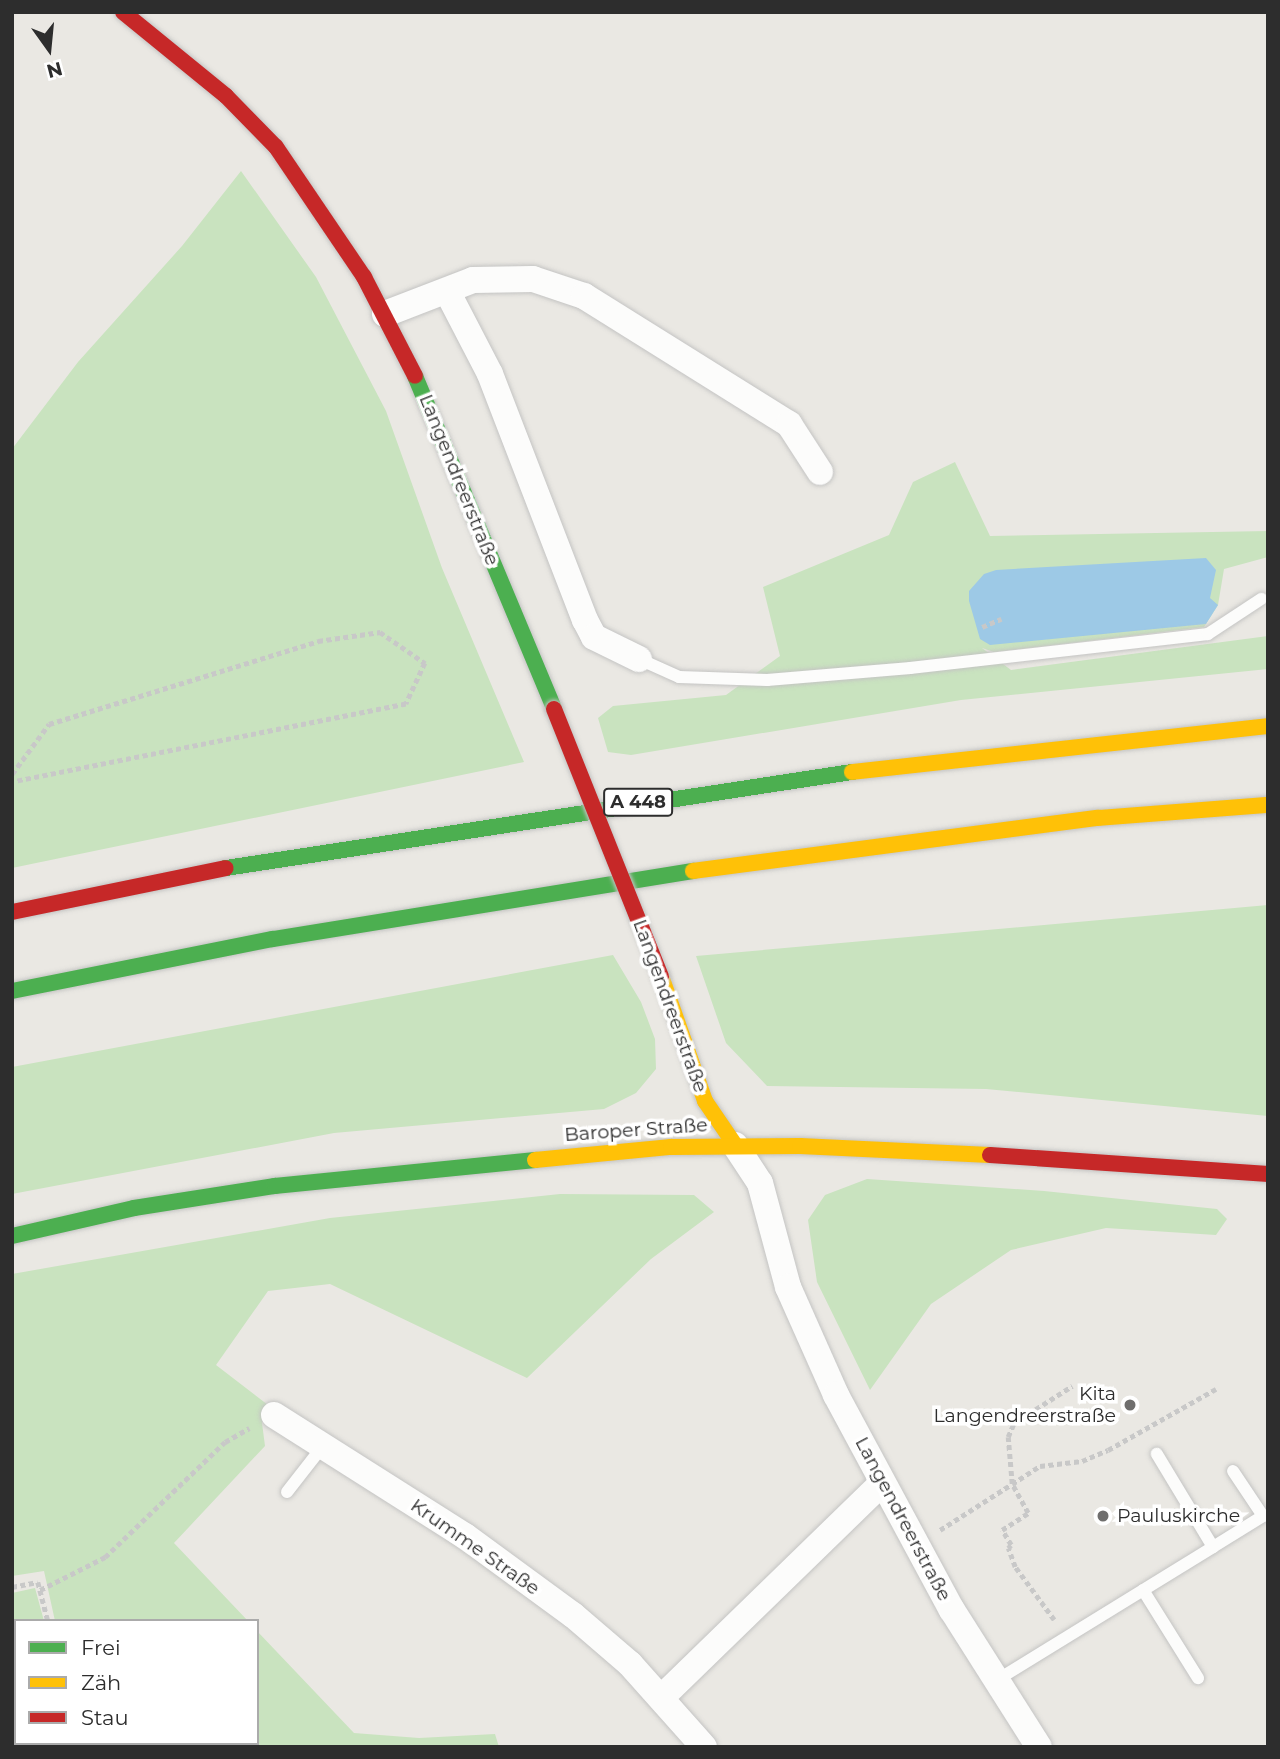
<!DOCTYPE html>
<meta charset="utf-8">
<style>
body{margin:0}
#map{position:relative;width:1280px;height:1759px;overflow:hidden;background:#eae8e3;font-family:Montserrat,sans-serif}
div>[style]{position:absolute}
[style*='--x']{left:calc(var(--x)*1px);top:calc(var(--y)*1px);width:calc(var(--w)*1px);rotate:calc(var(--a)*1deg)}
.green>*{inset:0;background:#c9e3bf}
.water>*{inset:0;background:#9dc9e6}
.path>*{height:4.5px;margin-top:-2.25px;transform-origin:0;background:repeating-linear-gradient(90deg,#c8c8c8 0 5px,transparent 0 8.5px)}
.roads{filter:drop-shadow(0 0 2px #c4c4c3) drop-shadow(0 0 2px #c4c4c3)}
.lane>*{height:12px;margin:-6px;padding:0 6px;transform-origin:6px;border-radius:6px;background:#fcfcfb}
.street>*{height:26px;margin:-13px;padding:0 13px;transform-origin:13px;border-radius:13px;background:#fcfcfb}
.fast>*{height:16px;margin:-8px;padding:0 8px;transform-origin:8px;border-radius:8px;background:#4caf50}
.slow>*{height:16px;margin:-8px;padding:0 8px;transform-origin:8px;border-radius:8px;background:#ffc107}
.jam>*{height:16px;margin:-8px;padding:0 8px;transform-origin:8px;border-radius:8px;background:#c62828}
.bridges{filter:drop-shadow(0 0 2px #c4c4c3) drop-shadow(0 0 2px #c4c4c3)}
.jam-bridge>*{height:16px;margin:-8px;padding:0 8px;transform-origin:8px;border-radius:8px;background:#c62828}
.dots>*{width:19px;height:19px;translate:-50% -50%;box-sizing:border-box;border:4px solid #fff;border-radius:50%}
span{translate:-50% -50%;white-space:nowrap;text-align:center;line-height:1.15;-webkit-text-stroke:7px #fff;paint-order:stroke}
.shield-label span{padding:2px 5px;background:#fff;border:2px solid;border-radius:5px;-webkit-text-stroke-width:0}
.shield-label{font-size:18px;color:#2d2d2d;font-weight:700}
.street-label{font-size:19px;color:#2d2d2d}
.poi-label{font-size:19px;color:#2d2d2d}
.right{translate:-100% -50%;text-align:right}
.left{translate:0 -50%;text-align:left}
.frame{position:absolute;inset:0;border:14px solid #2d2d2d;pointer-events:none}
.legend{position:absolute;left:14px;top:1619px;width:245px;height:126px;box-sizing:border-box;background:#fff;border:2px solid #ababab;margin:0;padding:9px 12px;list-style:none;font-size:21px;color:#2d2d2d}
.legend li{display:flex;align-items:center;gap:14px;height:35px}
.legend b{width:35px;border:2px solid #ababab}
.north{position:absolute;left:14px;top:14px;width:70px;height:70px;-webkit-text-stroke:5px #fff;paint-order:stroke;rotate:165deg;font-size:19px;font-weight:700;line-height:28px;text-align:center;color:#2d2d2d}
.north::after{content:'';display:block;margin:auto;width:24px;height:32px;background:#2d2d2d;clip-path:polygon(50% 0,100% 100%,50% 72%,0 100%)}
</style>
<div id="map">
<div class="green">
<div style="clip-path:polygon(241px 171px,316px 277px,386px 411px,442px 568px,524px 762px,12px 868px,12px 449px,78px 362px,182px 246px)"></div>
<div style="clip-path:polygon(955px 462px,990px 536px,1268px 531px,1268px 557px,1224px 569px,1218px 605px,1204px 627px,994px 652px,982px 648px,1011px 670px,1268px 636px,1268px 669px,961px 700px,631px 755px,608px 752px,598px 718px,613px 706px,726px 695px,780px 656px,763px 587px,889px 535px,913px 482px)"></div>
<div style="clip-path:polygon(1268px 905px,1268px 1116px,986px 1089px,767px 1086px,726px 1043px,696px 956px)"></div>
<div style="clip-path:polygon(613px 955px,641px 1002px,655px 1039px,656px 1069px,636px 1093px,604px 1109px,334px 1133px,12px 1194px,12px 1067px)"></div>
<div style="clip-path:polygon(867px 1179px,1044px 1191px,1217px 1209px,1227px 1219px,1216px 1235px,1106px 1228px,1011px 1250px,931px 1304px,870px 1390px,817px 1282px,808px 1220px,825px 1195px)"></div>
<div style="clip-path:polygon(560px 1194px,694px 1195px,714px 1212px,651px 1259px,527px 1378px,330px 1284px,268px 1291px,216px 1365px,268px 1405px,262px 1423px,265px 1446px,174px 1543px,248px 1621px,55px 1621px,44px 1571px,12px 1576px,12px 1274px,330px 1218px)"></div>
<div style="clip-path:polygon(35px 1588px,44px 1621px,16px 1621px,16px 1743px,51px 1747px,12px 1747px,12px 1593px)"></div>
<div style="clip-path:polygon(257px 1631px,354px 1733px,419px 1738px,495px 1734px,499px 1747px,67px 1747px,257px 1743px)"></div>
</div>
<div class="water">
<div style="clip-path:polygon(1206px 558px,1216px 570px,1210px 598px,1218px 605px,1206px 624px,990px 645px,980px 639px,969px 601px,969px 591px,984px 574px,996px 570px)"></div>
</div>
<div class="path">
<div style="--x:982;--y:627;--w:21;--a:-23"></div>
<div style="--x:12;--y:774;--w:62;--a:-53.5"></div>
<div style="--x:49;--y:724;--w:282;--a:-17.1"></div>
<div style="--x:318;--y:641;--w:63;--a:-8.3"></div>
<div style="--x:380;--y:632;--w:55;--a:34.6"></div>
<div style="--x:425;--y:663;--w:45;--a:114.9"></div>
<div style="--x:406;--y:704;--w:402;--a:168.8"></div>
<div style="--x:940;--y:1530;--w:85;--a:-32.6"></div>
<div style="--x:1012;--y:1484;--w:47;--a:-94.9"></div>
<div style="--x:1008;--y:1437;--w:15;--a:-67"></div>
<div style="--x:1014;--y:1423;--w:69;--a:-32.5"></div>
<div style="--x:12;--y:1587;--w:26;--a:-11"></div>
<div style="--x:38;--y:1582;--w:40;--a:75.6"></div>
<div style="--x:40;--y:1590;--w:73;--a:-26.9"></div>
<div style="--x:105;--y:1557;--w:166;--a:-43.8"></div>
<div style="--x:225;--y:1442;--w:28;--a:-30"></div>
<div style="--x:1054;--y:1620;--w:66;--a:-126.3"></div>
<div style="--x:1015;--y:1567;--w:20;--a:-110"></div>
<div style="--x:1008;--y:1548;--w:4;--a:-45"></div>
<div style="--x:1011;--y:1545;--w:17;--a:-121"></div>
<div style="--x:1002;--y:1530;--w:31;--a:-33"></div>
<div style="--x:1028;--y:1513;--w:33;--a:-119"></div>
<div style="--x:1012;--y:1484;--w:33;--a:-33"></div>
<div style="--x:1040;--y:1466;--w:42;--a:-6.8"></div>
<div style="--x:1082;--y:1461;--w:28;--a:-23"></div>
<div style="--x:1108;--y:1450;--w:124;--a:-29.5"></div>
<div style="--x:57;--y:1743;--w:4;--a:90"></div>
</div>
<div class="roads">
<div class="lane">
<div style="--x:639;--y:659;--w:44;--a:24.2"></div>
<div style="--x:679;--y:677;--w:88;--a:2"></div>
<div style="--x:767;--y:680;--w:144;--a:-4.8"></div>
<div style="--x:910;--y:668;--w:300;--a:-6.5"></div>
<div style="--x:1208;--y:634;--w:64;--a:-33.4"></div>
<div style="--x:287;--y:1492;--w:58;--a:-52"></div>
<div style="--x:1213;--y:1547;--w:59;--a:-31.8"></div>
<div style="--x:1263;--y:1516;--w:54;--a:-123.7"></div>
<div style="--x:1143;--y:1590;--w:104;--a:58"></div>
<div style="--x:997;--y:1680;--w:254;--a:-31.6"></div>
<div style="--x:1213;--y:1547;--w:109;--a:-121.1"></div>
</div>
<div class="street">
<div style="--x:447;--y:291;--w:93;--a:62.6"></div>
<div style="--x:490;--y:374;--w:264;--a:68.9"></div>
<div style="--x:585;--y:620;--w:19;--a:62"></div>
<div style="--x:594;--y:637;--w:50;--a:26.1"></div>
<div style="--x:385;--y:314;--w:94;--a:-21.1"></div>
<div style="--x:473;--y:280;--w:60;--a:-1"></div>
<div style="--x:533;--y:279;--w:54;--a:18.4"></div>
<div style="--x:584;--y:296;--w:242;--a:32"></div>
<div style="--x:789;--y:424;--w:57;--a:57.1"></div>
<div style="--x:735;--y:1145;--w:45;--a:56.7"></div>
<div style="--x:760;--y:1183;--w:108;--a:74.9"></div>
<div style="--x:788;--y:1287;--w:118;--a:66"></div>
<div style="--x:836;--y:1395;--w:244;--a:61.7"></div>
<div style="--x:952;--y:1610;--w:162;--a:57.6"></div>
<div style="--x:274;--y:1415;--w:226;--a:32.4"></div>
<div style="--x:465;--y:1536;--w:134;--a:36.2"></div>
<div style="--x:573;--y:1615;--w:75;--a:40.7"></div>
<div style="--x:630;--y:1664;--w:111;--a:48.3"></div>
<div style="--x:661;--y:1698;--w:308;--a:-44.2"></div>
</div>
<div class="fast">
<div style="--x:415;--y:376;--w:361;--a:67.3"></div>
<div style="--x:226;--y:868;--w:633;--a:-8.72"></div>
<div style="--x:12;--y:991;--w:266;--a:-11.3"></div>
<div style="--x:273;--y:939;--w:425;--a:-9.2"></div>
<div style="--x:12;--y:1236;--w:125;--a:-12.9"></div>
<div style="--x:134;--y:1208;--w:143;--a:-8.9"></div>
<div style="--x:275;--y:1186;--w:261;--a:-5.7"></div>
</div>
<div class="slow">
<div style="--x:852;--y:772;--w:419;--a:-6.3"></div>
<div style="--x:693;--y:871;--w:408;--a:-7.5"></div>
<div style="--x:1098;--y:818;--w:170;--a:-4.4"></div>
<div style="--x:661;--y:976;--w:133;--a:70.6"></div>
<div style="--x:705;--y:1101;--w:53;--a:55.7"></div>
<div style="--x:535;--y:1160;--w:137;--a:-5.5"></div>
<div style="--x:671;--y:1147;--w:129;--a:-0.4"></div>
<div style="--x:800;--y:1146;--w:190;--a:2.7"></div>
</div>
<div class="jam">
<div style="--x:123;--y:12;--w:133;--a:39.2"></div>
<div style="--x:226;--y:96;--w:71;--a:45.6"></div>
<div style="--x:276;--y:147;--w:157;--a:55.9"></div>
<div style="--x:364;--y:277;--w:111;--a:62.7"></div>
<div style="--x:12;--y:912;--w:218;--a:-11.6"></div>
<div style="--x:990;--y:1155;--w:279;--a:3.9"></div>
</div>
</div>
<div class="bridges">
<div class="jam-bridge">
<div style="--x:554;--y:709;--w:288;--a:68.2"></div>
</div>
</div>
<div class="dots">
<div style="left:1130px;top:1405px;background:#6f6e6d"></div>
<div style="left:1103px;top:1516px;background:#6f6e6d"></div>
</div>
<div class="shield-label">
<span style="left:638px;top:802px">A 448</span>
</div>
<div class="street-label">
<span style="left:459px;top:480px;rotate:68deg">Langendreerstraße</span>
<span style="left:670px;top:1006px;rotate:70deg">Langendreerstraße</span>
<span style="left:636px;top:1130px;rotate:-4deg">Baroper Straße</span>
<span style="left:903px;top:1519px;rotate:62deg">Langendreerstraße</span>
<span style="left:475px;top:1547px;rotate:35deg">Krumme Straße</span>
</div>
<div class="poi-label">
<span class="right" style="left:1116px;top:1405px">Kita<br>Langendreerstraße</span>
<span class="left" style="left:1117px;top:1516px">Pauluskirche</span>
</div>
<div class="frame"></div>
<ul class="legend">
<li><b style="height:9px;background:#4caf50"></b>Frei</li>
<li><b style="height:9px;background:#ffc107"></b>Zäh</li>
<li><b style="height:9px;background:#c62828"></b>Stau</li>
</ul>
<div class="north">N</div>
</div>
